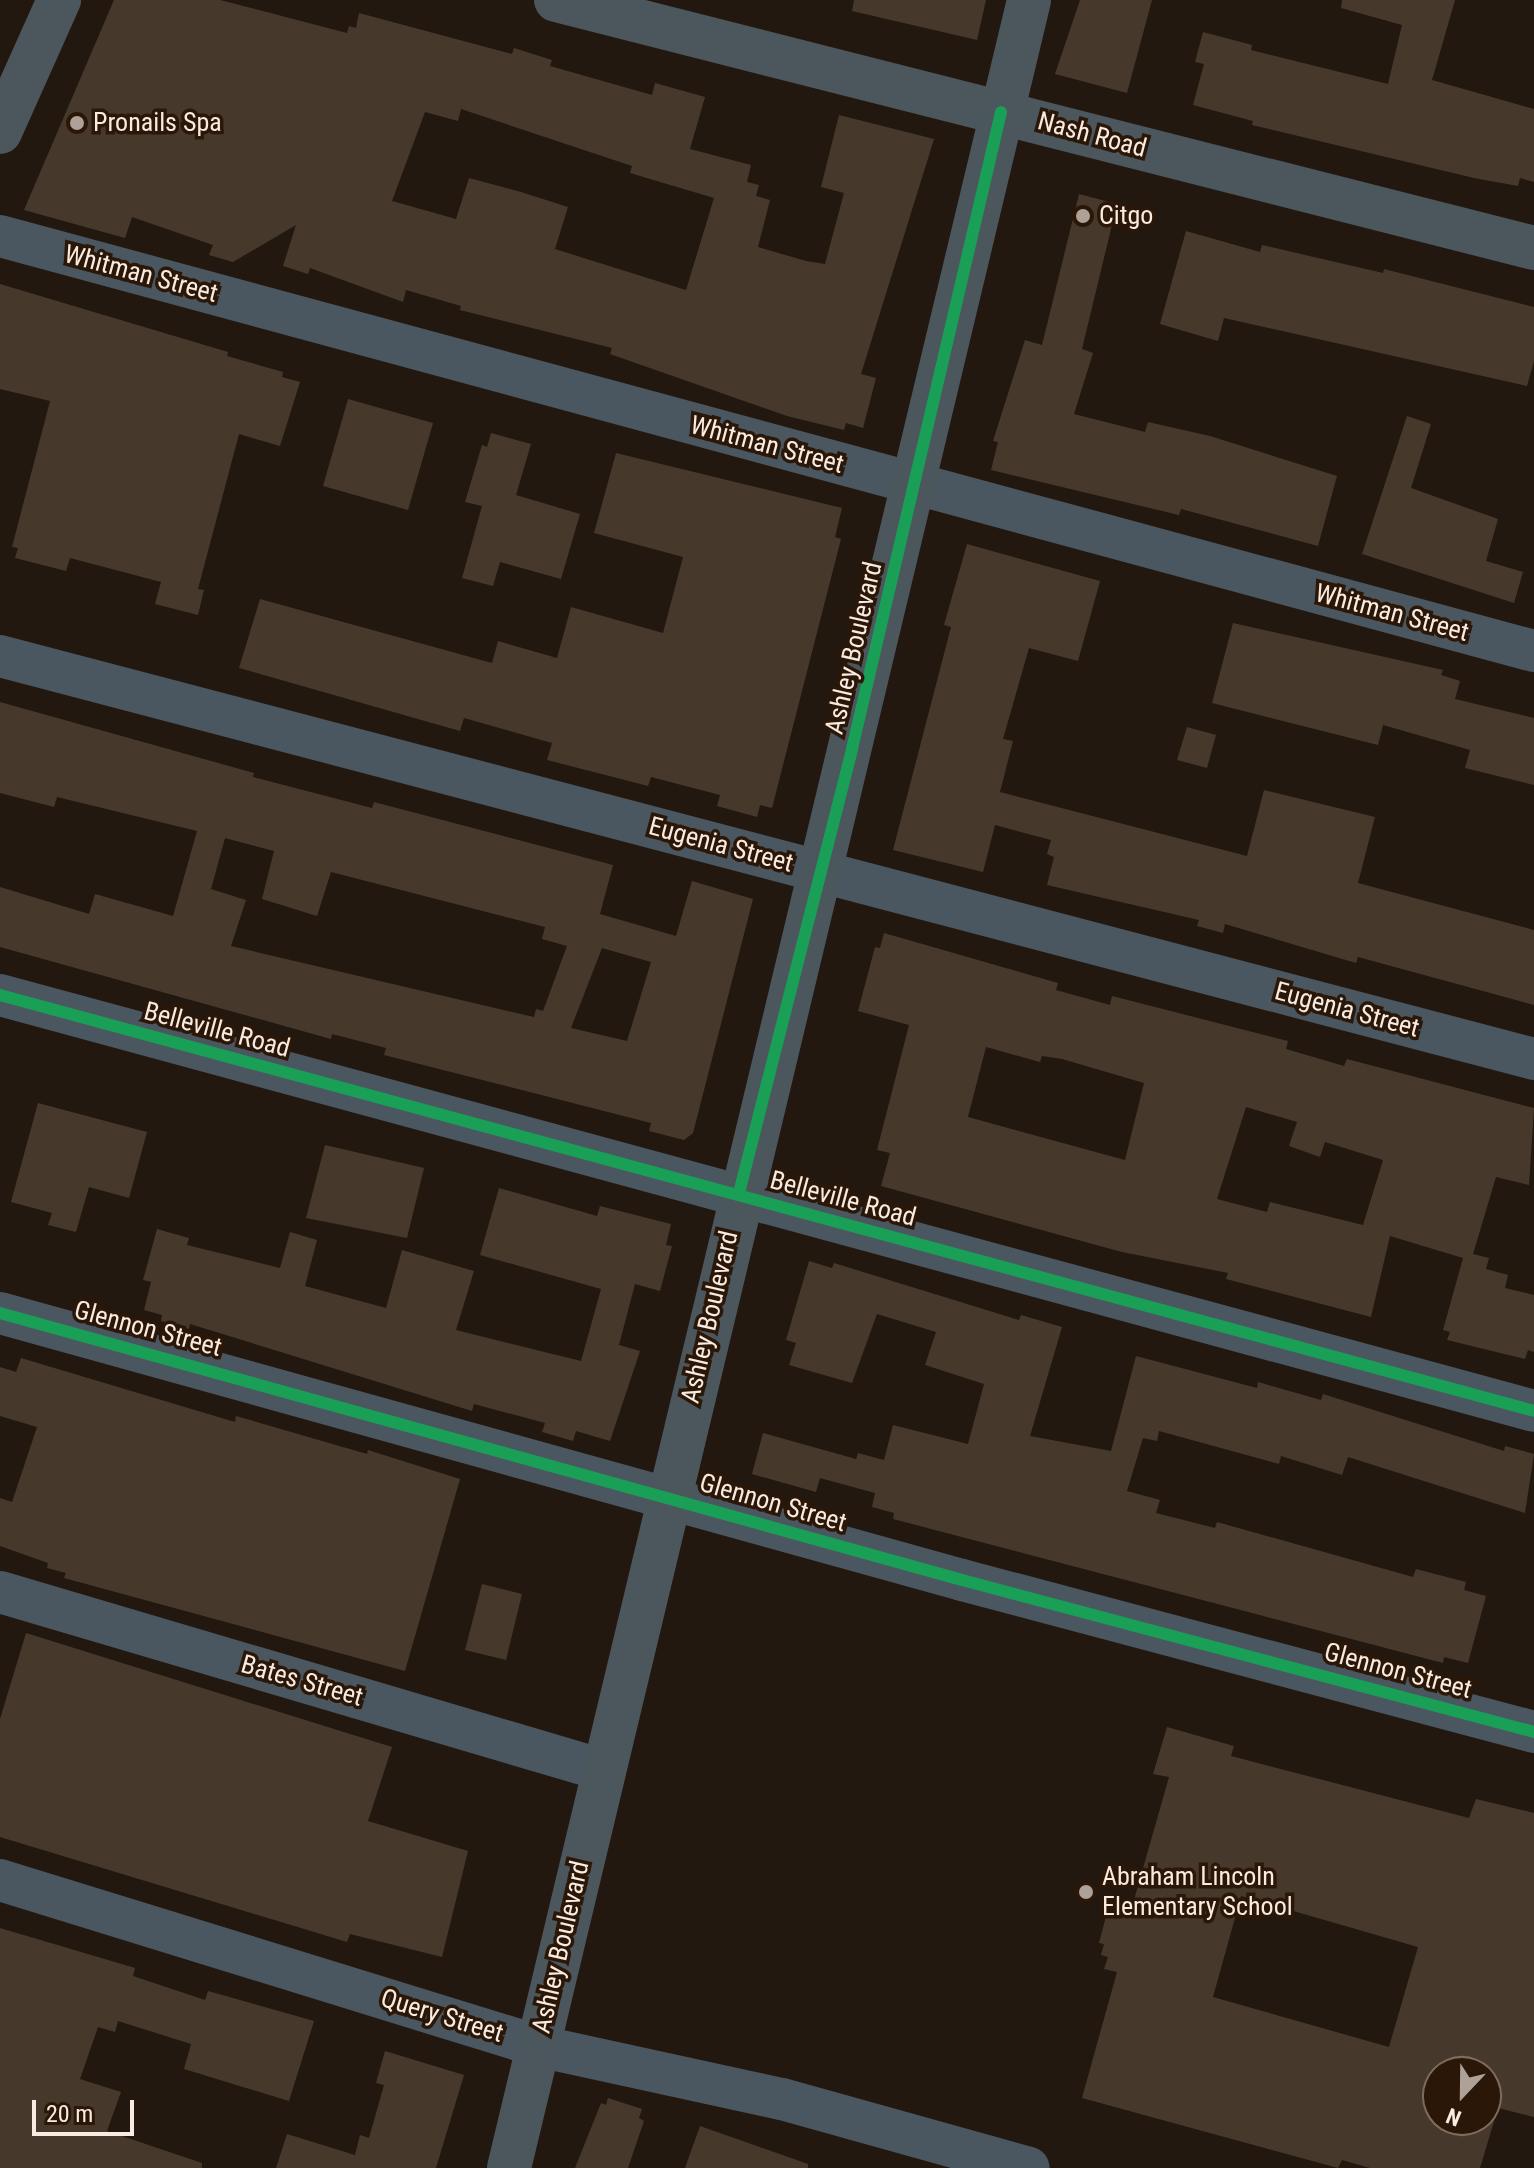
<!DOCTYPE html>
<style>
body{margin:0}
#map{position:relative;width:1534px;height:2168px;overflow:hidden;background:#23180f;font-family:"Roboto Condensed",sans-serif}
div>[style]{position:absolute}
[style*='--x']{left:calc(var(--x)*1px);top:calc(var(--y)*1px);width:calc(var(--w)*1px);rotate:calc(var(--a)*1deg)}
.building>*{inset:0;background:#46392c}
.minor>*{height:42px;margin:-21px;padding:0 21px;transform-origin:21px;border-radius:21px;background:#4b5760}
.major>*{height:44px;margin:-22px;padding:0 22px;transform-origin:22px;border-radius:22px;background:#4b565d}
.cycleway>*{height:12px;margin:-6px;padding:0 6px;transform-origin:6px;border-radius:6px;background:#1a9f57}
.dots>*{width:22px;height:22px;translate:-50% -50%;box-sizing:border-box;border:4px solid #2b1707;border-radius:50%}
span{translate:-50% -50%;white-space:nowrap;text-align:center;line-height:1.15;-webkit-text-stroke:7px #2b1707;paint-order:stroke}
.poi-label{font-size:26px;color:#f9ebe1}
.left{translate:0 -50%;text-align:left}
.street-label{font-size:26px;color:#f9ebe1}
.north{position:absolute;left:1422px;top:2056px;width:80px;height:80px;box-sizing:border-box;background:#2b1707;border:2px solid #7d6c5e;border-radius:50%;rotate:202deg;font-size:22px;font-weight:700;line-height:32px;text-align:center;color:#f9ebe1}
.north::after{content:'';display:block;margin:auto;width:28px;height:36px;background:#aea198;clip-path:polygon(50% 0,100% 100%,50% 72%,0 100%)}
.scale{position:absolute;left:32px;top:2100px;width:102px;height:36px;box-sizing:border-box;border:4px solid #f9ebe1;border-top:0;padding-left:10px;font-size:24px;line-height:28px;white-space:nowrap;color:#f9ebe1;-webkit-text-stroke:6px #2b1707;paint-order:stroke}
</style>
<div id="map">
<div class="building">
<div style="clip-path:polygon(evenodd,114px 0,220px 0,347px 33px,349px 26px,356px 28px,359px 13px,512px 54px,514px 48px,552px 60px,550px 66px,652px 95px,655px 83px,705px 97px,690px 149px,751px 165px,747px 182px,759px 185px,756px 196px,770px 200px,758px 247px,806px 261px,825px 264px,844px 193px,821px 187px,839px 115px,934px 139px,861px 374px,876px 378px,863px 428px,846px 423px,844px 430px,787px 416px,610px 354px,612px 348px,460px 310px,461px 306px,406px 290px,403px 302px,310px 268px,308px 274px,283px 266px,296px 225px,233px 262px,209px 255px,213px 245px,132px 217px,125px 238px,24px 210px,114px 0,461px 109px,632px 166px,630px 173px,714px 198px,686px 290px,555px 249px,568px 207px,521px 192px,469px 178px,456px 219px,392px 201px,425px 112px,458px 121px,461px 109px)"></div>
<div style="clip-path:polygon(854px 0,986px 0,977px 40px,852px 11px)"></div>
<div style="clip-path:polygon(1080px 0,1152px 0,1127px 93px,1055px 74px)"></div>
<div style="clip-path:polygon(1342px 0,1455px 0,1432px 80px,1534px 109px,1534px 182px,1520px 178px,1518px 186px,1474px 178px,1252px 125px,1253px 121px,1193px 105px,1204px 64px,1195px 62px,1203px 32px,1252px 45px,1251px 50px,1388px 84px,1402px 25px,1341px 8px)"></div>
<div style="clip-path:polygon(1079px 194px,1117px 204px,1082px 349px,1093px 353px,1074px 414px,1145px 432px,1148px 422px,1210px 436px,1337px 476px,1318px 546px,1181px 509px,1179px 515px,991px 470px,998px 442px,993px 441px,1025px 340px,1042px 345px)"></div>
<div style="clip-path:polygon(1186px 231px,1260px 252px,1262px 245px,1383px 273px,1384px 269px,1534px 307px,1534px 361px,1527px 386px,1224px 318px,1218px 341px,1160px 324px)"></div>
<div style="clip-path:polygon(0 284px,228px 352px,227px 356px,283px 372px,282px 377px,300px 382px,280px 446px,239px 434px,198px 589px,204px 590px,198px 615px,155px 604px,161px 582px,70px 558px,66px 571px,15px 558px,18px 548px,12px 547px,50px 401px,0 389px)"></div>
<div style="clip-path:polygon(348px 399px,433px 423px,408px 510px,323px 486px)"></div>
<div style="clip-path:polygon(1407px 416px,1431px 424px,1411px 488px,1498px 519px,1486px 561px,1523px 572px,1514px 603px,1362px 554px)"></div>
<div style="clip-path:polygon(491px 433px,531px 444px,516px 495px,580px 514px,561px 579px,500px 562px,493px 586px,462px 578px,482px 506px,465px 502px,482px 445px,487px 447px)"></div>
<div style="clip-path:polygon(616px 453px,842px 508px,835px 537px,841px 539px,772px 808px,760px 805px,757px 817px,717px 806px,720px 795px,651px 777px,648px 786px,547px 760px,552px 743px,464px 718px,460px 731px,239px 668px,260px 599px,492px 663px,498px 641px,557px 658px,571px 607px,663px 633px,683px 557px,594px 533px)"></div>
<div style="clip-path:polygon(967px 544px,1100px 581px,1078px 661px,1029px 648px,1003px 739px,1013px 741px,1000px 792px,1247px 856px,1264px 790px,1375px 817px,1358px 883px,1534px 930px,1534px 1005px,1358px 957px,1356px 963px,1225px 924px,1223px 933px,1197px 926px,1199px 920px,1047px 885px,1054px 857px,1047px 854px,1051px 840px,995px 825px,983px 872px,893px 850px,951px 627px,944px 625px)"></div>
<div style="clip-path:polygon(1233px 623px,1443px 670px,1441px 675px,1460px 681px,1455px 699px,1534px 718px,1534px 785px,1465px 768px,1470px 750px,1383px 725px,1378px 745px,1212px 703px)"></div>
<div style="clip-path:polygon(evenodd,0 702px,254px 773px,253px 777px,372px 808px,374px 802px,613px 865px,600px 914px,676px 936px,692px 881px,753px 899px,693px 1133px,684px 1140px,649px 1131px,651px 1123px,384px 1055px,386px 1048px,332px 1034px,331px 1039px,0 947px,0 887px,89px 914px,95px 894px,173px 916px,197px 831px,57px 797px,54px 807px,0 793px,0 702px,225px 838px,274px 851px,262px 899px,317px 916px,331px 872px,545px 927px,542px 939px,567px 946px,543px 1011px,536px 1009px,534px 1017px,231px 946px,246px 900px,211px 889px,225px 838px,0 702px,602px 948px,651px 962px,627px 1041px,571px 1028px,602px 948px)"></div>
<div style="clip-path:polygon(1187px 727px,1216px 735px,1207px 768px,1177px 760px)"></div>
<div style="clip-path:polygon(evenodd,884px 933px,1058px 983px,1056px 990px,1110px 1005px,1112px 996px,1288px 1041px,1286px 1049px,1344px 1066px,1347px 1059px,1534px 1108px,1529px 1185px,1496px 1177px,1473px 1254px,1489px 1258px,1486px 1269px,1508px 1275px,1505px 1288px,1534px 1295px,1534px 1352px,1528px 1350px,1525px 1359px,1447px 1340px,1450px 1332px,1443px 1330px,1463px 1258px,1390px 1236px,1371px 1317px,1226px 1279px,1228px 1273px,1122px 1252px,881px 1186px,890px 1153px,877px 1150px,909px 1025px,858px 1011px,875px 947px,880px 948px,884px 933px,986px 1047px,1040px 1062px,1042px 1056px,1062px 1059px,1144px 1083px,1125px 1160px,968px 1117px,986px 1047px,884px 933px,1246px 1107px,1297px 1122px,1289px 1146px,1320px 1157px,1325px 1142px,1383px 1160px,1363px 1225px,1270px 1202px,1267px 1212px,1217px 1199px,1246px 1107px)"></div>
<div style="clip-path:polygon(38px 1103px,147px 1132px,129px 1198px,89px 1187px,76px 1232px,48px 1225px,52px 1213px,11px 1202px)"></div>
<div style="clip-path:polygon(325px 1145px,424px 1168px,407px 1238px,306px 1218px)"></div>
<div style="clip-path:polygon(499px 1188px,597px 1216px,600px 1206px,671px 1224px,666px 1245px,672px 1246px,660px 1291px,635px 1284px,619px 1345px,640px 1351px,610px 1441px,576px 1431px,573px 1441px,542px 1432px,545px 1423px,474px 1404px,472px 1411px,190px 1324px,189px 1329px,161px 1321px,162px 1315px,144px 1310px,151px 1282px,143px 1280px,157px 1229px,189px 1238px,187px 1245px,280px 1268px,290px 1232px,317px 1240px,305px 1286px,386px 1308px,402px 1250px,474px 1271px,456px 1330px,581px 1361px,601px 1289px,480px 1255px)"></div>
<div style="clip-path:polygon(809px 1261px,832px 1268px,834px 1263px,1019px 1320px,1021px 1315px,1062px 1327px,1030px 1436px,1111px 1451px,1136px 1356px,1257px 1388px,1258px 1382px,1321px 1400px,1323px 1394px,1504px 1451px,1505px 1446px,1534px 1454px,1525px 1513px,1348px 1457px,1342px 1475px,1281px 1456px,1279px 1464px,1159px 1431px,1157px 1441px,1143px 1438px,1127px 1491px,1160px 1500px,1156px 1513px,1215px 1528px,1217px 1522px,1413px 1577px,1416px 1569px,1466px 1582px,1464px 1590px,1486px 1596px,1468px 1663px,1444px 1657px,1443px 1663px,893px 1519px,894px 1513px,872px 1507px,875px 1493px,820px 1478px,816px 1492px,752px 1474px,763px 1433px,856px 1459px,858px 1453px,884px 1460px,893px 1425px,968px 1444px,984px 1384px,925px 1365px,936px 1332px,877px 1314px,852px 1383px,789px 1365px,796px 1343px,786px 1340px)"></div>
<div style="clip-path:polygon(21px 1358px,235px 1422px,236px 1416px,367px 1454px,368px 1450px,460px 1479px,405px 1671px,64px 1578px,66px 1573px,47px 1568px,48px 1563px,0 1546px,0 1498px,12px 1502px,37px 1427px,0 1416px,0 1367px,16px 1372px)"></div>
<div style="clip-path:polygon(482px 1584px,522px 1594px,506px 1660px,465px 1650px)"></div>
<div style="clip-path:polygon(26px 1633px,392px 1747px,368px 1821px,468px 1851px,442px 1957px,350px 1934px,347px 1942px,0 1837px,0 1719px)"></div>
<div style="clip-path:polygon(evenodd,1167px 1727px,1234px 1746px,1231px 1756px,1469px 1818px,1476px 1799px,1534px 1813px,1534px 2117px,1498px 2108px,1480px 2168px,1370px 2168px,1342px 2160px,1338px 2168px,1082px 2098px,1117px 1972px,1104px 1969px,1108px 1957px,1101px 1955px,1104px 1944px,1099px 1943px,1110px 1901px,1132px 1907px,1169px 1777px,1153px 1774px,1167px 1727px,1241px 1896px,1418px 1947px,1389px 2047px,1213px 1997px,1241px 1896px,1167px 1727px,1438px 2072px,1486px 2072px,1486px 2120px,1438px 2120px,1438px 2072px)"></div>
<div style="clip-path:polygon(0 1928px,135px 1968px,133px 1976px,205px 2000px,208px 1991px,314px 2021px,289px 2101px,184px 2069px,191px 2044px,118px 2021px,115px 2032px,98px 2027px,80px 2079px,121px 2092px,107px 2131px,202px 2163px,202px 2168px,0 2168px)"></div>
<div style="clip-path:polygon(385px 2051px,464px 2075px,436px 2168px,276px 2168px,287px 2134px,355px 2155px,360px 2135px,369px 2138px,384px 2085px,376px 2083px)"></div>
<div style="clip-path:polygon(608px 2098px,642px 2109px,639px 2118px,644px 2121px,628px 2168px,575px 2168px,601px 2103px,606px 2105px)"></div>
<div style="clip-path:polygon(700px 2126px,808px 2164px,808px 2168px,685px 2168px)"></div>
</div>
<div class="minor">
<div style="--x:0;--y:236;--w:1589;--a:15.14"></div>
<div style="--x:0;--y:656;--w:1586;--a:14.72"></div>
<div style="--x:0;--y:995;--w:1589;--a:15.17"></div>
<div style="--x:0;--y:1313;--w:998;--a:15.51"></div>
<div style="--x:962;--y:1580;--w:592;--a:14.88"></div>
<div style="--x:0;--y:1592;--w:629;--a:16.45"></div>
<div style="--x:0;--y:1880;--w:563;--a:17.15"></div>
<div style="--x:538;--y:2046;--w:250;--a:12.3"></div>
<div style="--x:782;--y:2099;--w:256;--a:15.6"></div>
</div>
<div class="major">
<div style="--x:556;--y:0;--w:1009;--a:14.23"></div>
<div style="--x:0;--y:132;--w:145;--a:-65.9"></div>
<div style="--x:509;--y:2168;--w:2229;--a:-76.51"></div>
</div>
<div class="cycleway">
<div style="--x:0;--y:995;--w:1589;--a:15.17"></div>
<div style="--x:739;--y:1193;--w:458;--a:-75.7"></div>
<div style="--x:852;--y:749;--w:654;--a:-76.83"></div>
<div style="--x:0;--y:1313;--w:998;--a:15.51"></div>
<div style="--x:962;--y:1580;--w:592;--a:14.88"></div>
</div>
<div class="dots">
<div style="left:77px;top:123px;background:#aea198"></div>
<div style="left:1083px;top:216px;background:#aea198"></div>
<div style="left:1086px;top:1892px;background:#aea198"></div>
</div>
<div class="poi-label">
<span class="left" style="left:93px;top:123px">Pronails Spa</span>
<span class="left" style="left:1099px;top:216px">Citgo</span>
<span class="left" style="left:1102px;top:1892px">Abraham Lincoln<br>Elementary School</span>
</div>
<div class="street-label">
<span style="left:1092px;top:135px;rotate:15deg">Nash Road</span>
<span style="left:141px;top:274px;rotate:15deg">Whitman Street</span>
<span style="left:767px;top:445px;rotate:15deg">Whitman Street</span>
<span style="left:1392px;top:613px;rotate:15deg">Whitman Street</span>
<span style="left:854px;top:648px;rotate:-77deg">Ashley Boulevard</span>
<span style="left:721px;top:845px;rotate:15deg">Eugenia Street</span>
<span style="left:1347px;top:1010px;rotate:15deg">Eugenia Street</span>
<span style="left:217px;top:1030px;rotate:15deg">Belleville Road</span>
<span style="left:843px;top:1199px;rotate:15deg">Belleville Road</span>
<span style="left:710px;top:1317px;rotate:-77deg">Ashley Boulevard</span>
<span style="left:148px;top:1329px;rotate:15deg">Glennon Street</span>
<span style="left:773px;top:1503px;rotate:16deg">Glennon Street</span>
<span style="left:1398px;top:1671px;rotate:15deg">Glennon Street</span>
<span style="left:302px;top:1681px;rotate:16deg">Bates Street</span>
<span style="left:561px;top:1947px;rotate:-77deg">Ashley Boulevard</span>
<span style="left:442px;top:2016px;rotate:17deg">Query Street</span>
</div>
<div class="north">N</div>
<div class="scale">20 m</div>
</div>
